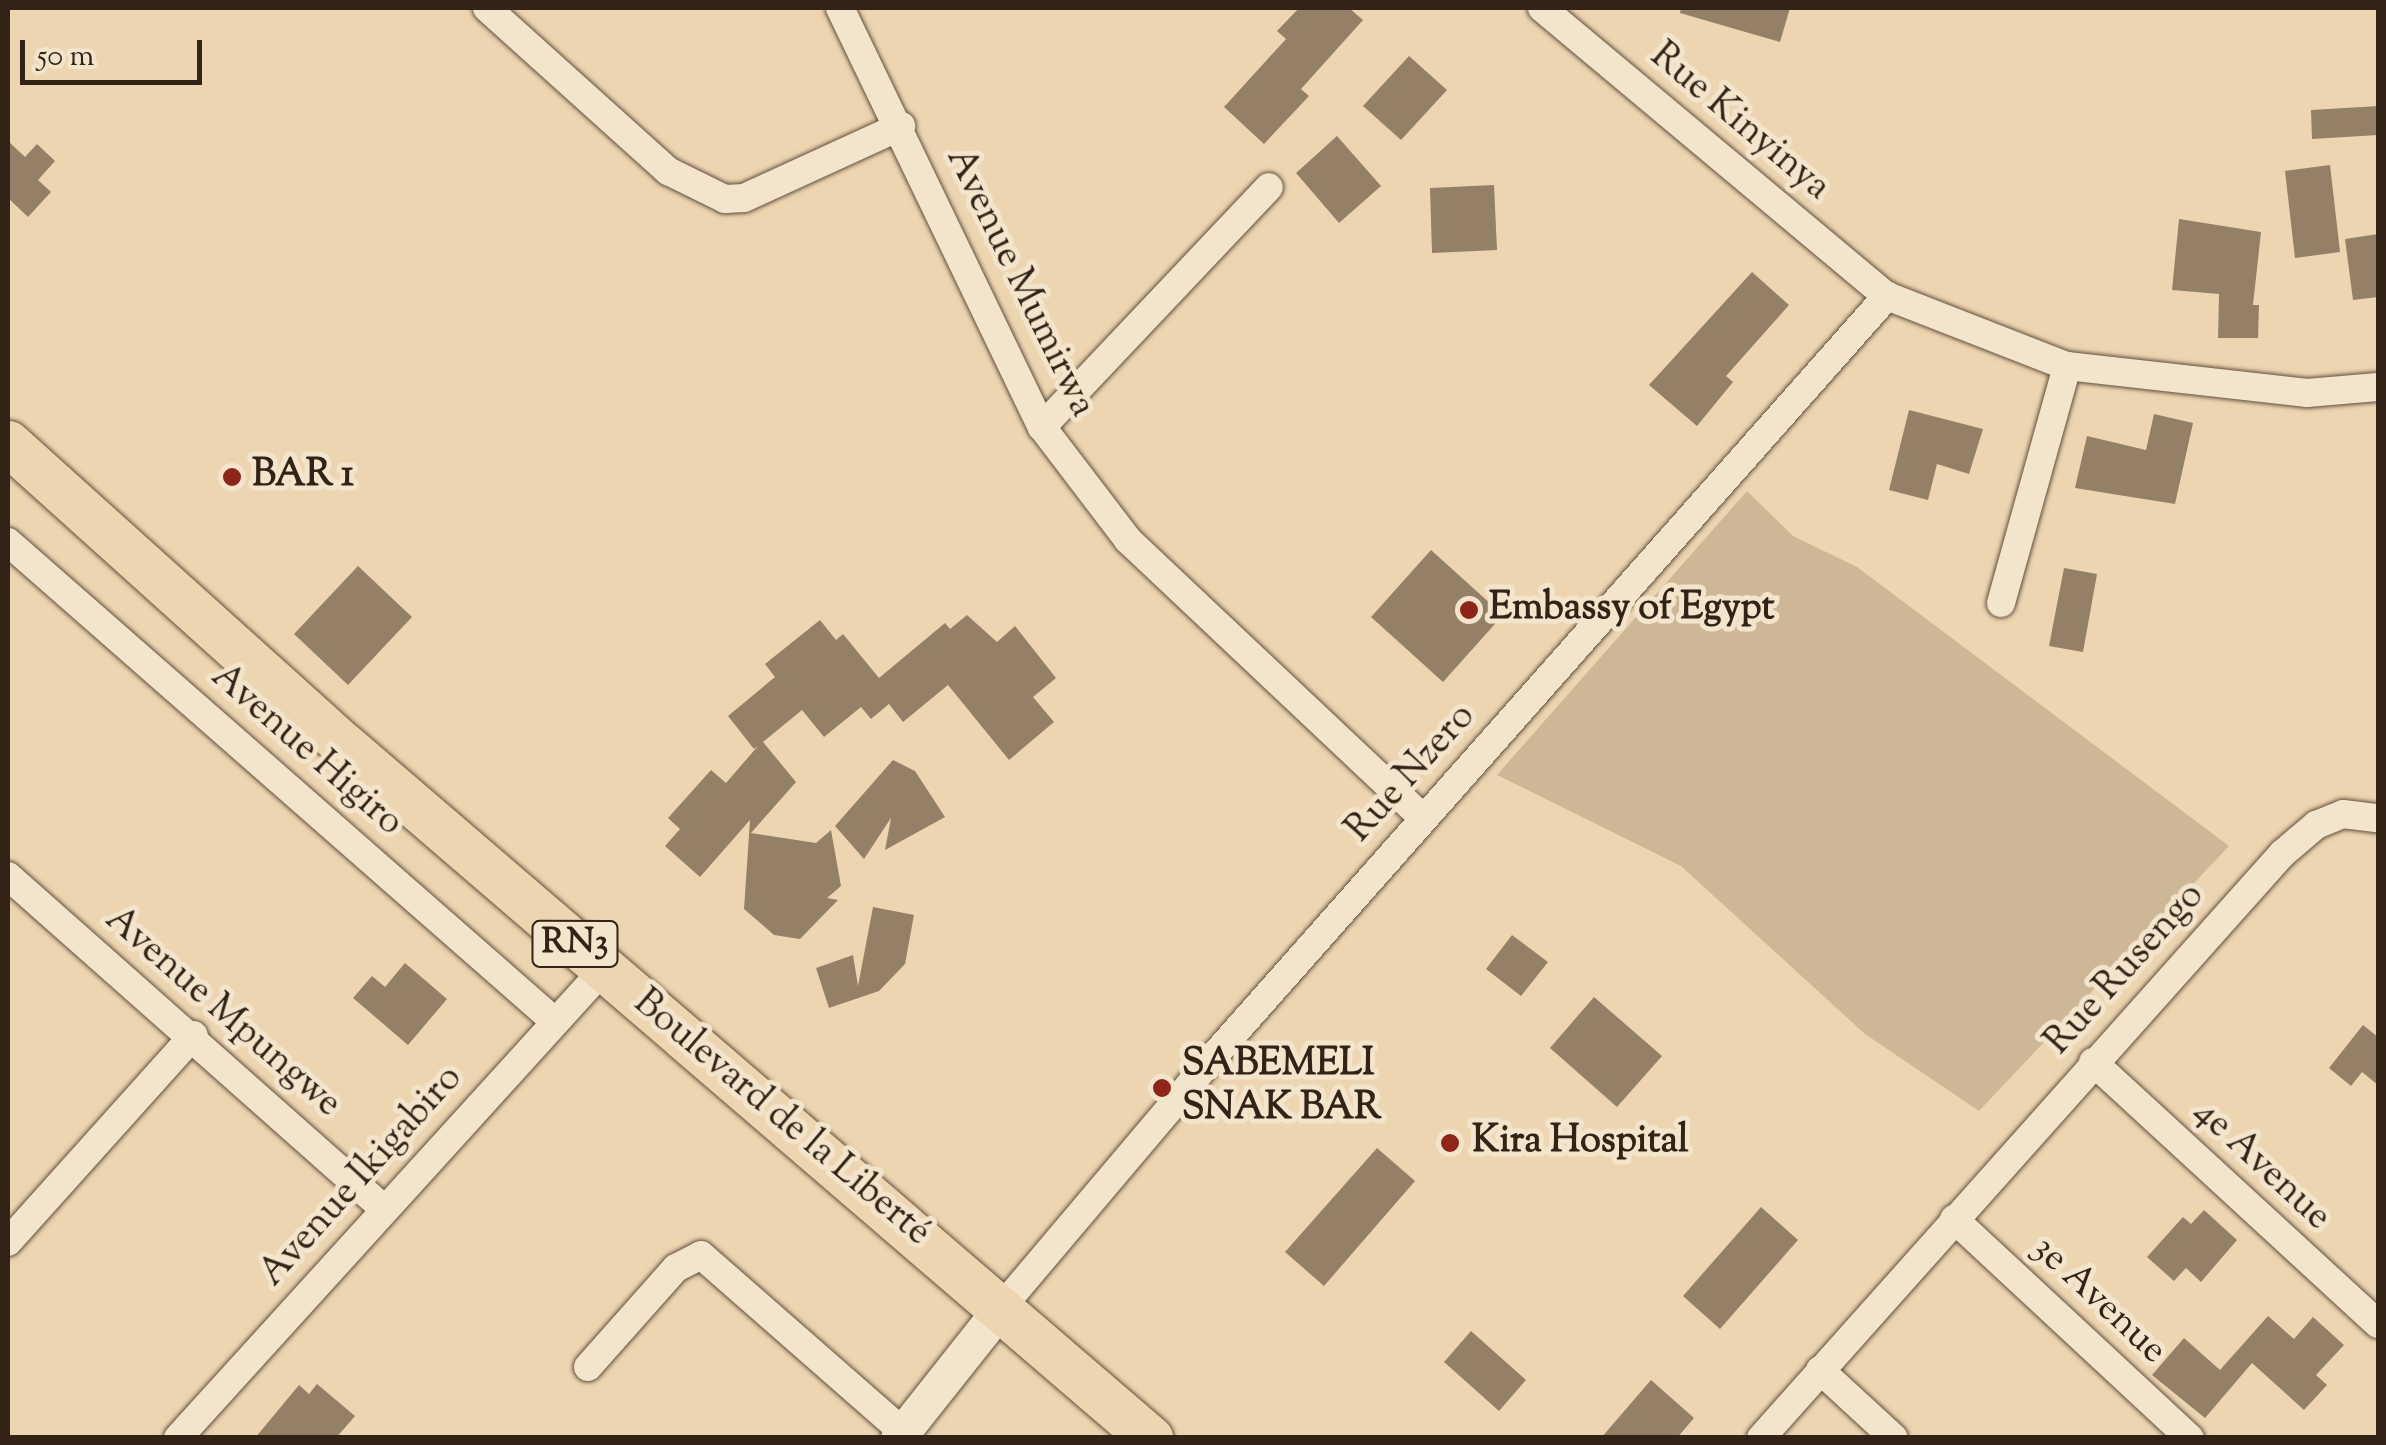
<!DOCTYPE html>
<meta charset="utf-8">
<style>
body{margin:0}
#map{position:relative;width:2386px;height:1445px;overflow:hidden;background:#edd5b1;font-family:"Sorts Mill Goudy",serif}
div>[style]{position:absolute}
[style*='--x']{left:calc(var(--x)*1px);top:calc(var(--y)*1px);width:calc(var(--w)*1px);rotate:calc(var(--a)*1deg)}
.green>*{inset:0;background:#cdb797}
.building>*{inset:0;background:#938067}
.roads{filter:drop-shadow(0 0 2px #61503d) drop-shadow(0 0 2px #61503d)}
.minor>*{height:28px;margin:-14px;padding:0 14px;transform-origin:14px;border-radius:14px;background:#f3e4cc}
.tertiary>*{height:35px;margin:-17.5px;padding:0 17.5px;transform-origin:17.5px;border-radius:17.5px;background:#f3e4cc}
.trunk>*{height:45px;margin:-22.5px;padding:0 22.5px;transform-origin:22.5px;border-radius:22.5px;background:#edd5b1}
.dots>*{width:28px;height:28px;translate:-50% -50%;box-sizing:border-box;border:5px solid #f3e4cc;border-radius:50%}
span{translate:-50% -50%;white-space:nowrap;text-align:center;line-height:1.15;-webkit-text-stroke:10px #f3e4cc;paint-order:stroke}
.shield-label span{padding:2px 8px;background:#f3e4cc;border:2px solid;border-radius:8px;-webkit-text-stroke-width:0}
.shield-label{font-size:35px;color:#322316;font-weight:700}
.street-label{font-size:38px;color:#322316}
.poi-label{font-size:38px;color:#322316;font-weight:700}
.left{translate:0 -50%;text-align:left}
.frame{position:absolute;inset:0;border:10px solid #322316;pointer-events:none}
.scale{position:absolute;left:20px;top:40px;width:182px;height:45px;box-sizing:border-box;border:5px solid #322316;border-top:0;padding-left:12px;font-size:30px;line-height:35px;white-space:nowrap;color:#322316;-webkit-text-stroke:8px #f3e4cc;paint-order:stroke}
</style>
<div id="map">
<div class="green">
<div style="clip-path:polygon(1747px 491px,1793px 536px,1857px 567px,2229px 846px,1979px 1111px,1865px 1034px,1681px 866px,1497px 775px)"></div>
</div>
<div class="building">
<div style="clip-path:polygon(1299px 8px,1349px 8px,1363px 20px,1301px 89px,1309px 96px,1264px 144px,1224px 107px,1286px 39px,1277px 31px)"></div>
<div style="clip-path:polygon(1681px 8px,1790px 8px,1780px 42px,1680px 13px)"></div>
<div style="clip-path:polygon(1409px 56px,1447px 90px,1401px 140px,1363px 106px)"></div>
<div style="clip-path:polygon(2378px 106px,2378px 135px,2312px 139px,2311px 110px)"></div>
<div style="clip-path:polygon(1337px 136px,1381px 186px,1339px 223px,1296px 173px)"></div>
<div style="clip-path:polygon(8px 141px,25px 157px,37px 144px,55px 161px,38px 180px,51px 192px,28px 217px,8px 198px)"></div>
<div style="clip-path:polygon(2330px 165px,2340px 252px,2295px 258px,2285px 171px)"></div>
<div style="clip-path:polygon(1494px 185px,1497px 250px,1432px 253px,1430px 188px)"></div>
<div style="clip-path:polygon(2179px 219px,2261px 232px,2253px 305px,2259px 305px,2258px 338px,2218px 338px,2219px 294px,2172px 290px)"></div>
<div style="clip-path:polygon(2378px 234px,2378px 297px,2353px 300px,2345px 239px)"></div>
<div style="clip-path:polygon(1752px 272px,1789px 305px,1726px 376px,1733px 382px,1697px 426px,1649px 385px)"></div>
<div style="clip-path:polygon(1909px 410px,1983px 429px,1969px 474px,1937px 464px,1928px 500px,1889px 490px)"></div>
<div style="clip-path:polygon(2154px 414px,2193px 423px,2175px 504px,2075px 488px,2087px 436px,2146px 450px)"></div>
<div style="clip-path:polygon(1431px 550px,1503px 615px,1443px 682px,1371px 617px)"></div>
<div style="clip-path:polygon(358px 566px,412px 617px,348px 685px,294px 634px)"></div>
<div style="clip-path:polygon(2064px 568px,2097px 574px,2083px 652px,2049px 646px)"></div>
<div style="clip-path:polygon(967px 615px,997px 642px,1015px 626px,1056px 678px,1033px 697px,1054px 722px,1009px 760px,948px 685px,903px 722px,889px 704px,871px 719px,861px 707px,824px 737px,802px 710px,763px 742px,796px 782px,751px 833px,816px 843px,831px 830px,841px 886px,827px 898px,838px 900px,800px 939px,774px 935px,744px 909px,750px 820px,700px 877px,665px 846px,680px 829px,668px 818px,711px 770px,726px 783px,758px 746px,754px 749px,728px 716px,775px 677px,765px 664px,820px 620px,836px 640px,843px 634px,879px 678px,945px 623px,950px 629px)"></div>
<div style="clip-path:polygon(893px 760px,915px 771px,945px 817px,885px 850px,891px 818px,864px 859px,835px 826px)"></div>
<div style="clip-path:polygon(873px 907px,914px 915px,905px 964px,879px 991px,829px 1008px,816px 968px,853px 955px,858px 986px)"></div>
<div style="clip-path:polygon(1512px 935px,1548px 962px,1521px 996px,1486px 969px)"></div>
<div style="clip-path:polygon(405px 963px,447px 999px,408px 1045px,353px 998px,372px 976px,385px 987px)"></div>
<div style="clip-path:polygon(1594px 997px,1662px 1056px,1617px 1107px,1550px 1048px)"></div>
<div style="clip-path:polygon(2363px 1025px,2378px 1037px,2378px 1085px,2362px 1072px,2351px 1086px,2329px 1068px)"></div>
<div style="clip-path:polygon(1377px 1148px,1415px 1181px,1324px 1286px,1285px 1252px)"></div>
<div style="clip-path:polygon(1761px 1207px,1798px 1240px,1720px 1329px,1683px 1296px)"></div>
<div style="clip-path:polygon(2204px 1210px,2237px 1240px,2201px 1282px,2186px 1268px,2174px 1281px,2147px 1257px,2183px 1217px,2191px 1224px)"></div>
<div style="clip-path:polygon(2268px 1316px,2294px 1339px,2313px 1317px,2344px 1345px,2316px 1375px,2327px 1385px,2304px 1410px,2252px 1363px,2205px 1418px,2152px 1375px,2184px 1338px,2220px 1370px)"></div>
<div style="clip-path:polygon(1471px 1331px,1526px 1380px,1499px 1411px,1444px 1362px)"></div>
<div style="clip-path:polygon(1651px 1380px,1694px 1418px,1677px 1438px,1601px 1438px)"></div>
<div style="clip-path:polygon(317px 1384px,355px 1416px,336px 1438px,255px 1438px,299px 1385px,309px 1394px)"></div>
</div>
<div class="roads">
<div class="minor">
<div style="--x:487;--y:8;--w:244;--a:42"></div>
<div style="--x:668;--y:171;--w:64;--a:26.2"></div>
<div style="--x:725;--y:199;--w:19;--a:-3"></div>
<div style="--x:744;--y:198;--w:173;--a:-24.6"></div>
<div style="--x:840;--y:8;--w:465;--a:64.3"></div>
<div style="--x:1042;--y:427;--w:142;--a:52.7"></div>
<div style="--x:1128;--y:540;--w:405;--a:43.3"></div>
<div style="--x:1542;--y:8;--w:449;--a:39.9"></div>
<div style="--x:1887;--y:296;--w:193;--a:21.3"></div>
<div style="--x:2067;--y:366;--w:242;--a:6.4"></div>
<div style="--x:2307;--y:393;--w:71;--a:-4.8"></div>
<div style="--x:1042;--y:427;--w:330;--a:-46.6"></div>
<div style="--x:8;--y:542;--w:725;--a:41.25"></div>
<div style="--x:2001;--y:603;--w:246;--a:-74.4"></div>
<div style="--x:8;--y:876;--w:502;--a:41.53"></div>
<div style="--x:2093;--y:1062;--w:387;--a:42.6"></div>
<div style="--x:1954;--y:1219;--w:322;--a:42.9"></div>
<div style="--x:8;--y:1242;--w:278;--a:-48.1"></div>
<div style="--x:1001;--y:1308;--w:329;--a:-49.8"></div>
<div style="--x:1213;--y:1057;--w:1017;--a:-48.47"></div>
<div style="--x:588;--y:1367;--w:132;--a:-48.4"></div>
<div style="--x:676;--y:1268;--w:28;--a:-27"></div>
<div style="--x:701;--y:1255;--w:269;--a:41.2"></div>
<div style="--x:1820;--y:1370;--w:100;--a:42.6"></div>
<div style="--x:178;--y:1438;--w:634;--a:-47.75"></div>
<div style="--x:1761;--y:1438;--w:783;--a:-48.26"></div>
<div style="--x:2282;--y:854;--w:45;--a:-40.5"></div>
<div style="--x:2316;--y:825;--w:29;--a:-22"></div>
<div style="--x:2343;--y:814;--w:35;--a:7"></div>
</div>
<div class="tertiary">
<div style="--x:898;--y:1438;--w:166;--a:-51.6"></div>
</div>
<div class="trunk">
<div style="--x:8;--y:443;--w:453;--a:42"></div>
<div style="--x:345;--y:746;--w:1062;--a:40.68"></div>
</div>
</div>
<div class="dots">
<div style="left:232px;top:477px;background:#8f2418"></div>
<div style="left:1469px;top:610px;background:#8f2418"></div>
<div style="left:1162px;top:1088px;background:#8f2418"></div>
<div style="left:1450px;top:1143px;background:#8f2418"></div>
</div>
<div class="shield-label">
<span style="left:575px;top:944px">RN3</span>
</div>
<div class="street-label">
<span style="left:1739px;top:123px;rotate:40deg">Rue Kinyinya</span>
<span style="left:1019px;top:283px;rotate:64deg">Avenue Mumirwa</span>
<span style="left:306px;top:751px;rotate:41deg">Avenue Higiro</span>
<span style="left:1412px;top:774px;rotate:-48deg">Rue Nzero</span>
<span style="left:2126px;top:970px;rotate:-48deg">Rue Rusengo</span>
<span style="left:222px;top:1013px;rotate:41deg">Avenue Mpungwe</span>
<span style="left:781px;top:1119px;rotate:40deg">Boulevard de la Liberté</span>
<span style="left:2261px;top:1166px;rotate:43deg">4e Avenue</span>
<span style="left:362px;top:1177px;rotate:-48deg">Avenue Ikigabiro</span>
<span style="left:2098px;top:1301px;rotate:43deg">3e Avenue</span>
</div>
<div class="poi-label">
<span class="left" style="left:252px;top:477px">BAR 1</span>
<span class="left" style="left:1489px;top:610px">Embassy of Egypt</span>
<span class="left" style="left:1182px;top:1088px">SABEMELI<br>SNAK BAR</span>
<span class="left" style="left:1472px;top:1143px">Kira Hospital</span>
</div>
<div class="frame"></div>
<div class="scale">50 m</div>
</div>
